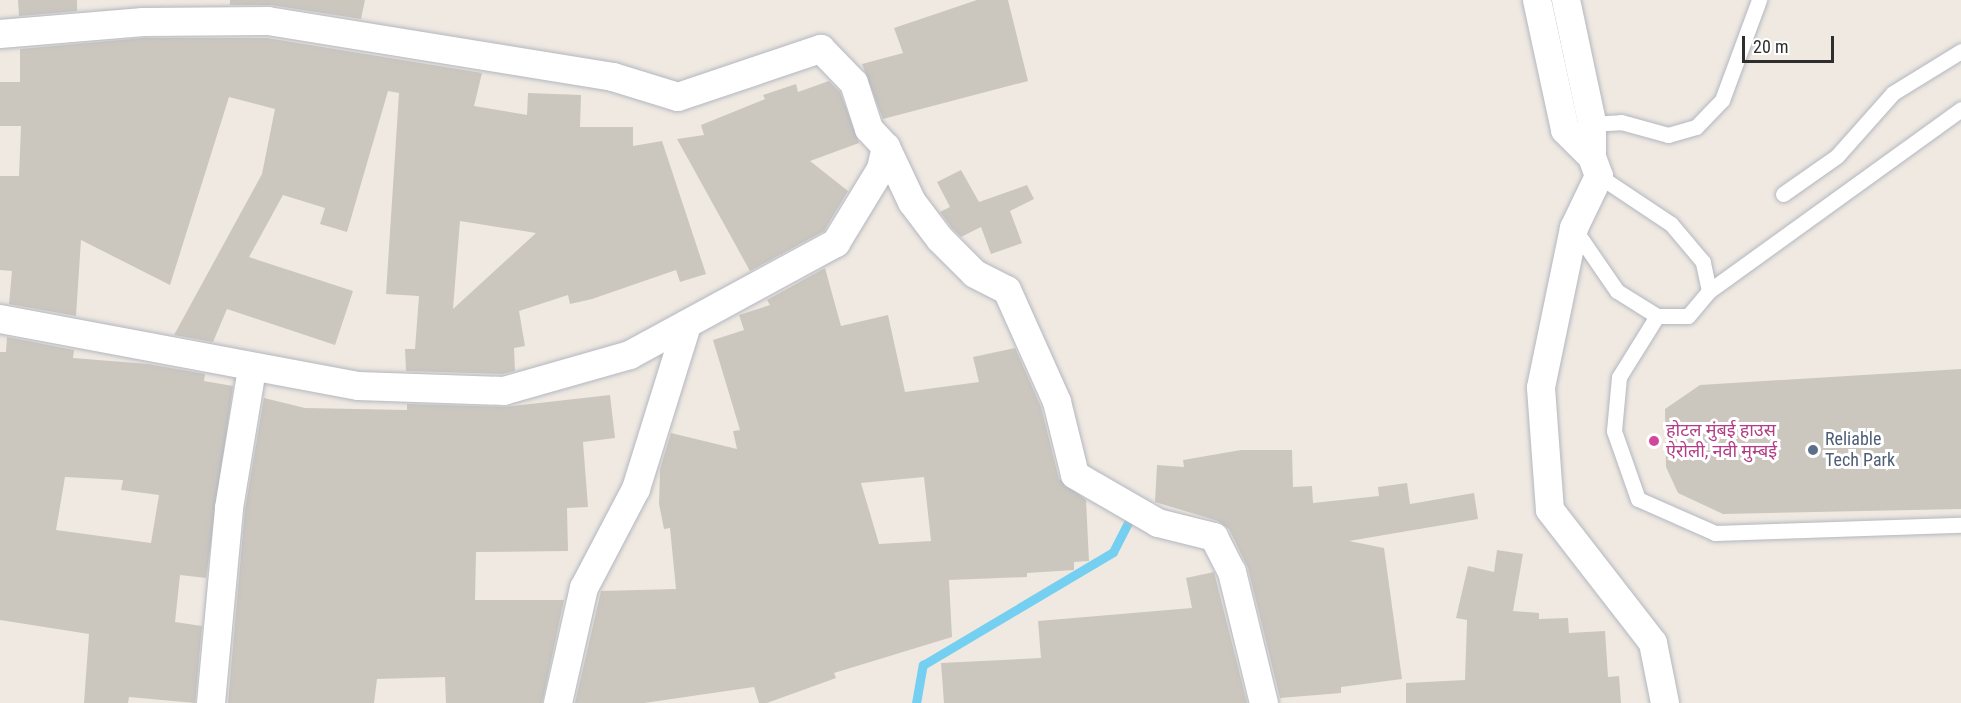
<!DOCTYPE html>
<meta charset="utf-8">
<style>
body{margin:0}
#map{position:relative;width:1961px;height:703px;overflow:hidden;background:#efe9e1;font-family:"Roboto Condensed","Noto Sans Devanagari",sans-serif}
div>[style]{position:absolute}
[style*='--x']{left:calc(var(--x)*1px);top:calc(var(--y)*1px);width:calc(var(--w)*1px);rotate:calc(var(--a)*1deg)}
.stream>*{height:9px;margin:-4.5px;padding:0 4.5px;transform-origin:4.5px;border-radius:4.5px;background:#75cff0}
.building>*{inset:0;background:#cbc7bf}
.roads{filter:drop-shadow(0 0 2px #b4b7c1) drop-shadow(0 0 2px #b4b7c1)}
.service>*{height:15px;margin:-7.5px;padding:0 7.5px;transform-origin:7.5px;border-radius:7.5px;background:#fff}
.minor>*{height:28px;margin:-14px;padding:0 14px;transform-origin:14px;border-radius:14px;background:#fff}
.dots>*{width:16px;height:16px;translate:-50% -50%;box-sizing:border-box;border:3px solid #fff;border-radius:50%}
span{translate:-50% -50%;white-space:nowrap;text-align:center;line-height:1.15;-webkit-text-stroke:6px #fff;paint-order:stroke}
.hotel-label{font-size:18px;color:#b23c85}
.left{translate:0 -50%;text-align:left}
.service-label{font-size:18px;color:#4e5e75}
.scale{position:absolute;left:1742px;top:36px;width:92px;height:27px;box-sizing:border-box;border:3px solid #2e2e2e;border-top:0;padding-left:8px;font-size:18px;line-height:21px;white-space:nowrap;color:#2e2e2e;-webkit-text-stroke:4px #fff;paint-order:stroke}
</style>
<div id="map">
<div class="stream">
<div style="--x:916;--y:703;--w:39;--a:-80"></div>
<div style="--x:923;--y:665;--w:221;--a:-30.7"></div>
<div style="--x:1113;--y:552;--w:34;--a:-63"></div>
</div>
<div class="building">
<div style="clip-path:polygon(18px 0,77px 0,77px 11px,19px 16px)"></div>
<div style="clip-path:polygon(230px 0,365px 0,361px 19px,271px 5px,230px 5px)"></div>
<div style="clip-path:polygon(977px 0,1008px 0,1028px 81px,883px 119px,862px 64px,903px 53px,894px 28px)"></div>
<div style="clip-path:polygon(evenodd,144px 38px,267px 38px,482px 73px,474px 106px,527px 115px,528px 93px,581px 95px,580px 127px,633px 127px,633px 146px,662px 141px,706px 274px,680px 282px,676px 270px,592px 299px,570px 304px,568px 295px,519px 311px,525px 346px,514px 348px,515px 371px,502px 374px,406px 371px,405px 349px,415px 349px,419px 296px,386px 294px,399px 93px,388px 91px,347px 232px,320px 224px,325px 208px,283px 195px,249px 257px,353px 291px,335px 345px,227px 309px,213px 342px,174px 335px,262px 174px,275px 109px,229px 97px,170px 285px,81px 240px,76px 316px,9px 304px,12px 271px,0 270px,0 176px,19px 176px,21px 126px,0 126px,0 82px,20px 82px,20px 49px,144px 38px,460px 221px,536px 233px,453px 309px,460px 221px)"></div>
<div style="clip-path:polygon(829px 81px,840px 92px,859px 143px,810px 161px,848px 191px,824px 231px,750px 271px,677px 139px,704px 135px,701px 125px,765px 99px,763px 95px,796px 84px,798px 92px)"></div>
<div style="clip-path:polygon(961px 170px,979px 202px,1027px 185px,1034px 199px,1010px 211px,1022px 243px,991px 254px,981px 227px,961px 237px,952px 228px,940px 212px,950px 207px,937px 182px)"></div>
<div style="clip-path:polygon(evenodd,825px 268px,841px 326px,888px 315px,905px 392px,979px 382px,973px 357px,1015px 348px,1041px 407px,1059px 479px,1086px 500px,1089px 561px,1074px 562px,1074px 570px,1027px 573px,1027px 577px,949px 580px,952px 637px,834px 673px,836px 678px,767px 703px,759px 703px,754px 687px,644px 703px,575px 703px,601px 591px,676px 589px,670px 528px,664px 529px,659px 504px,660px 469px,671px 433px,737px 449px,733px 431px,740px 430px,713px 340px,744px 330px,739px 315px,770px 305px,767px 300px,825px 268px,924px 477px,931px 541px,879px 544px,861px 483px,924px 477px)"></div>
<div style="clip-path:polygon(evenodd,7px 337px,74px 350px,73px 358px,148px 364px,205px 374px,204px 381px,233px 386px,206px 578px,180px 575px,175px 622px,202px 626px,195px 703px,129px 697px,128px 703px,84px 703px,89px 634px,0 620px,0 352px,6px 352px,7px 337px,65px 477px,123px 480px,121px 490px,159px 495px,151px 543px,56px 530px,65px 477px)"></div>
<div style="clip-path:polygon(1961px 369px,1961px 509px,1723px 514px,1678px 493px,1666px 467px,1665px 409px,1700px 385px)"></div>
<div style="clip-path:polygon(610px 395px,615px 438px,583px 442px,588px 507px,567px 508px,568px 551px,476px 552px,475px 600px,564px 600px,542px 703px,446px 703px,445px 677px,377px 679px,374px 703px,228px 703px,245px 510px,264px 398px,305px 408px,407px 410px,407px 404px,504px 407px)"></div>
<div style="clip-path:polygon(1241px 450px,1292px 450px,1293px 487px,1312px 486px,1313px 503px,1379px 496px,1378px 487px,1407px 483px,1410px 504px,1474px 493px,1478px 519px,1349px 541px,1384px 548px,1402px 679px,1341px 687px,1341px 693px,1280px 698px,1248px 568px,1229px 529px,1218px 521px,1155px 502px,1157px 465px,1184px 467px,1183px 460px)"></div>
<div style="clip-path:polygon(1497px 550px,1523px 554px,1513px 611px,1539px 613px,1539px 619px,1568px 618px,1569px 633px,1605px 631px,1608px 677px,1619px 676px,1621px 703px,1406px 703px,1406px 683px,1465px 680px,1467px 620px,1456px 618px,1468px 566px,1494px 572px)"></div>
<div style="clip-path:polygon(1214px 572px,1247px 703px,944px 703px,941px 663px,1041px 658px,1038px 621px,1192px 608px,1186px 578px)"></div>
</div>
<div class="roads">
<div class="service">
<div style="--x:1588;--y:124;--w:33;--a:-3"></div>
<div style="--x:1621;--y:122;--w:49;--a:15.5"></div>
<div style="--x:1668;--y:135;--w:29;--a:-16"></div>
<div style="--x:1696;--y:127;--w:37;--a:-46"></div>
<div style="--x:1722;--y:100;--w:107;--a:-69.7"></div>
<div style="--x:1783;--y:194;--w:66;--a:-35.1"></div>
<div style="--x:1837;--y:156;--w:84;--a:-48.4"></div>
<div style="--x:1893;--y:93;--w:80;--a:-31.7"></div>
<div style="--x:1575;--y:230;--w:74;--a:55.5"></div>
<div style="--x:1617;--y:291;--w:47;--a:32"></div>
<div style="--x:1657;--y:316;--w:31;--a:0"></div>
<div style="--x:1688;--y:316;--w:33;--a:-50"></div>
<div style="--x:1709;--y:291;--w:30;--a:-102"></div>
<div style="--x:1703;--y:262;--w:50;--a:-130.1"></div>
<div style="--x:1671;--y:224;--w:87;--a:-146.3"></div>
<div style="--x:1709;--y:291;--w:311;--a:-35.8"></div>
<div style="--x:1657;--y:316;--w:72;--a:121.9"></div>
<div style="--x:1619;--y:377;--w:54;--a:95.3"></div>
<div style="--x:1614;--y:431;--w:72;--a:70.6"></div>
<div style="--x:1638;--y:499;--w:84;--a:23.8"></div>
<div style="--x:1715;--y:533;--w:246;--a:-1.9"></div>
</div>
<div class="minor">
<div style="--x:1537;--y:0;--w:133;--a:77.8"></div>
<div style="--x:1565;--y:130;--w:38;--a:45"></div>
<div style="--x:1566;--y:0;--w:125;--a:78"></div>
<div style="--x:1592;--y:122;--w:35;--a:90"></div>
<div style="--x:1592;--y:157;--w:20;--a:70"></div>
<div style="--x:1599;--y:176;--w:58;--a:115.7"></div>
<div style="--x:1574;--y:228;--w:163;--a:101.7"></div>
<div style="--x:1541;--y:388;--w:122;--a:85.8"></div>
<div style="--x:1550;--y:510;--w:168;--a:52.2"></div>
<div style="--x:1653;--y:643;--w:61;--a:78.7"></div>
<div style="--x:0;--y:34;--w:144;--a:-4.8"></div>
<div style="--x:143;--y:22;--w:125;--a:-0.5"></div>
<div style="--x:268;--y:21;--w:350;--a:9.2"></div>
<div style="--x:613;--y:77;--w:68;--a:17.1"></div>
<div style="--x:678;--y:97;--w:151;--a:-18.6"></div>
<div style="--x:821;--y:49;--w:47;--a:45.9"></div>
<div style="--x:854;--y:83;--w:48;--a:71.9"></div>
<div style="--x:869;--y:129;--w:25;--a:47"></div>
<div style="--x:886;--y:147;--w:23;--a:103"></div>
<div style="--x:881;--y:169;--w:87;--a:121.3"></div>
<div style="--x:836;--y:243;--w:234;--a:151.5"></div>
<div style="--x:630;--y:355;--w:131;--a:164.1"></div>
<div style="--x:504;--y:391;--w:146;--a:-178"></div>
<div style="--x:358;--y:386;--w:364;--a:-169.4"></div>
<div style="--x:886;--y:147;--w:61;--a:64.7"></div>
<div style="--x:912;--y:202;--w:46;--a:52.9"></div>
<div style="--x:940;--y:239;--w:49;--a:45"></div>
<div style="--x:975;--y:274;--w:36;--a:27"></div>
<div style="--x:1007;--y:290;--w:123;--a:65.9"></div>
<div style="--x:1057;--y:402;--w:75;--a:76.1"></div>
<div style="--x:1075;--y:475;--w:96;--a:30"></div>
<div style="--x:1158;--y:523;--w:58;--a:14"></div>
<div style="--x:1214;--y:537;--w:39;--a:63"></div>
<div style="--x:1232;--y:572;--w:135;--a:76.3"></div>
<div style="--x:211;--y:703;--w:196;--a:-84.7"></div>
<div style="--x:229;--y:508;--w:141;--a:-80.6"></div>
<div style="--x:558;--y:703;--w:118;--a:-77.3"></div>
<div style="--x:584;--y:588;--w:112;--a:-62.3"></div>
<div style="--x:636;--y:489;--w:172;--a:-72.7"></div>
</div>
</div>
<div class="dots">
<div style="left:1654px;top:441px;background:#d1479c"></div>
<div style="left:1813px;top:450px;background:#5c6f8a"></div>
</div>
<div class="hotel-label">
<span class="left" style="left:1666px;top:441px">होटल मुंबई हाउस<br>ऐरोली, नवी मुम्बई</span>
</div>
<div class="service-label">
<span class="left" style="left:1825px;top:450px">Reliable<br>Tech Park</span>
</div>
<div class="scale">20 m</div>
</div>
